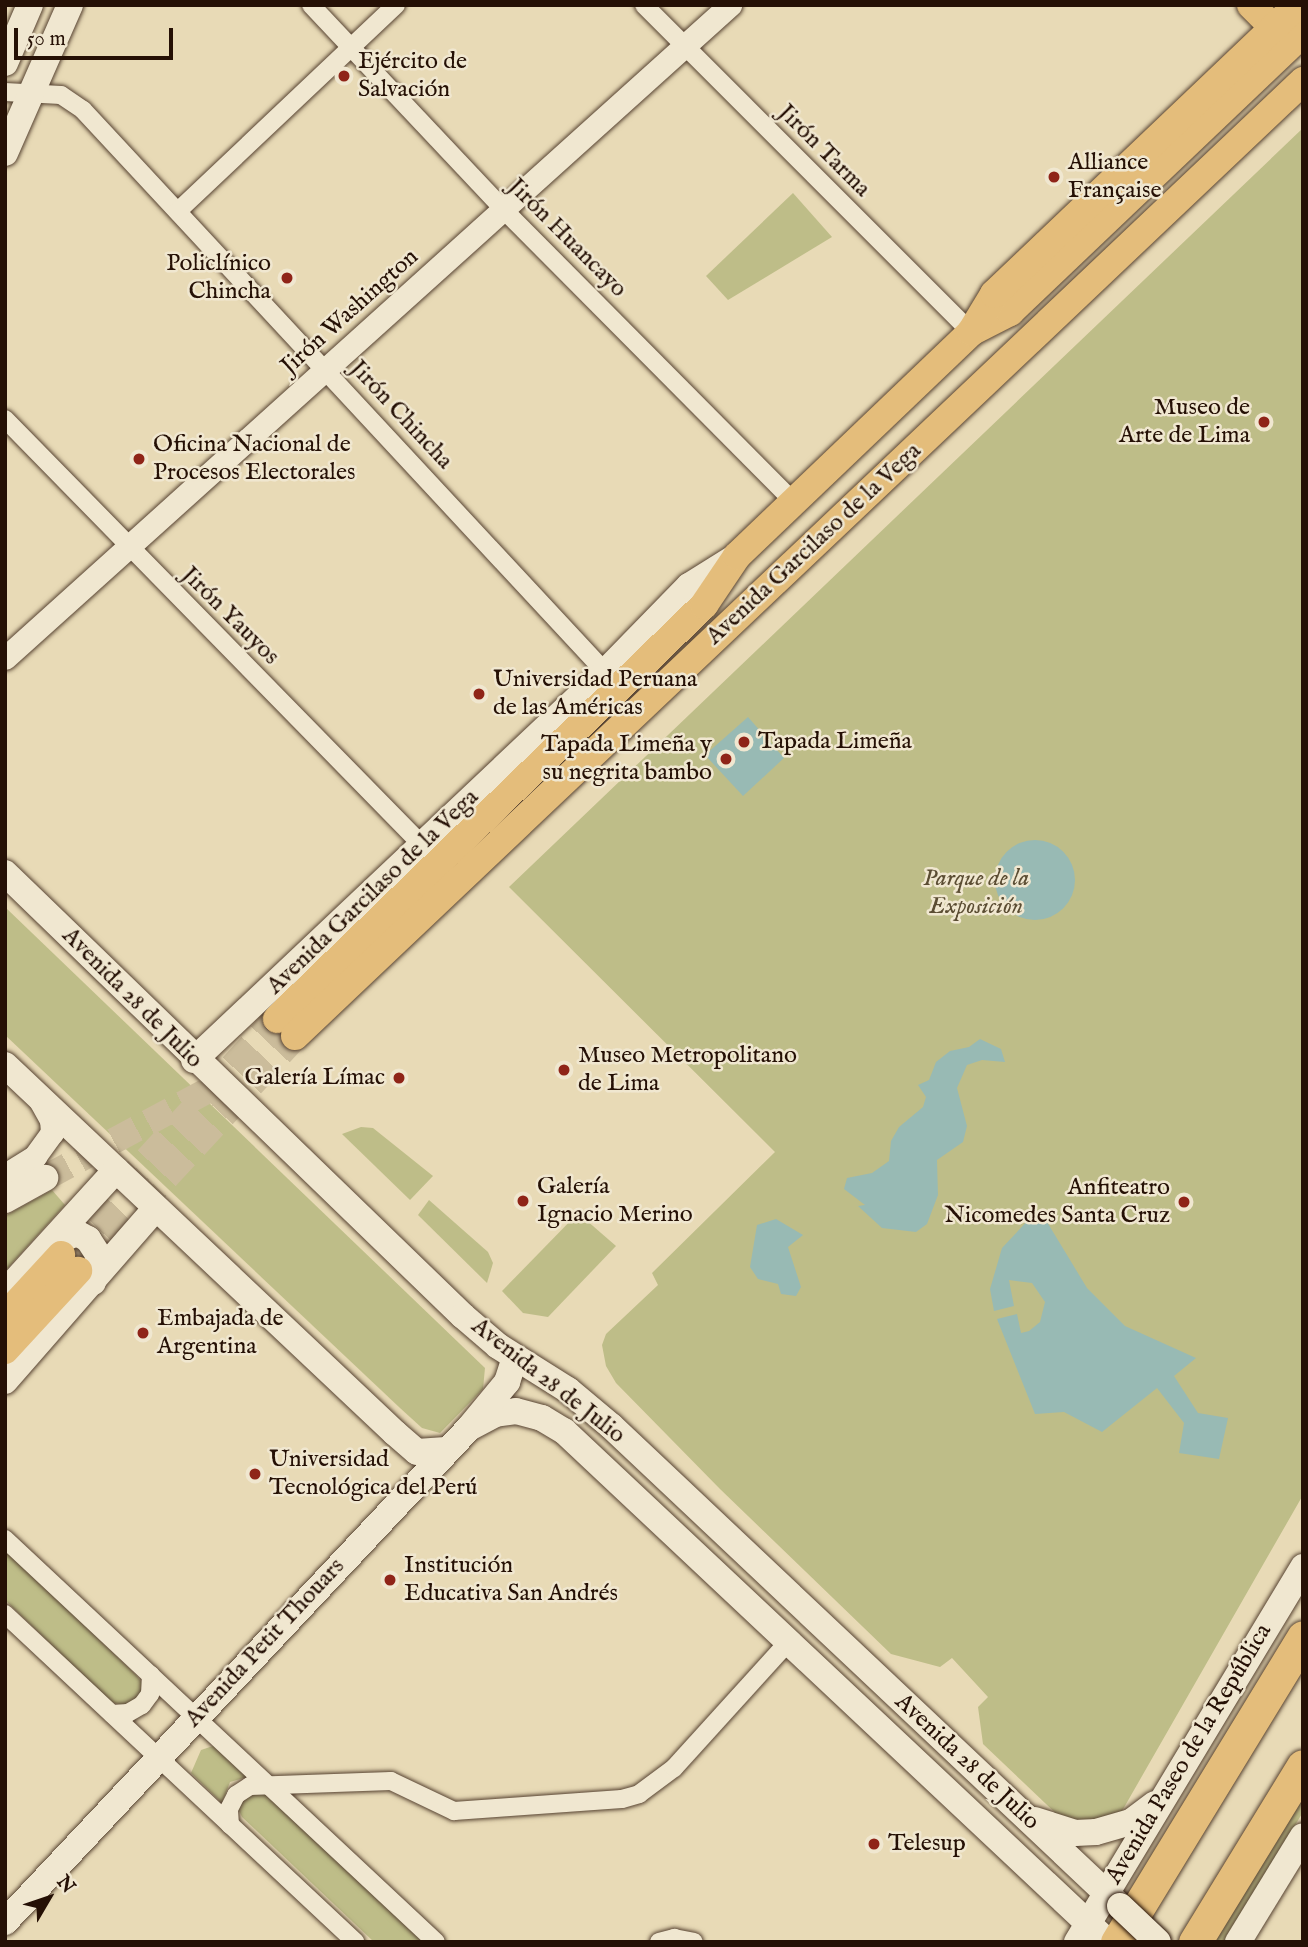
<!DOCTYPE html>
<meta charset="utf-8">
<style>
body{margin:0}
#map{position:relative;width:1308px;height:1947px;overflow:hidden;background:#e8dab6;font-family:"IM FELL English",serif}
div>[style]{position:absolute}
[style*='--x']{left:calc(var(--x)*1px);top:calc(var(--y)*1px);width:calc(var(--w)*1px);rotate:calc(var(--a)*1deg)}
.green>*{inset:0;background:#bebd88}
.water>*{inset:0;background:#98bab4}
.round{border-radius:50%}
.secondary-tunnel>*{height:26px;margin-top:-13px;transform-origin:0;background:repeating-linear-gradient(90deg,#cbbc9b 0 26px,transparent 0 39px)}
.primary-tunnel>*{height:28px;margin-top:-14px;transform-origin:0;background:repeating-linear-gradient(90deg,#cbbc9b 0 28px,transparent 0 42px)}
.roads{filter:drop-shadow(0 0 2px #564231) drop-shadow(0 0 2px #564231)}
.minor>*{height:18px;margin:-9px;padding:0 9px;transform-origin:9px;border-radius:9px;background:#f0e7d0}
.tertiary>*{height:23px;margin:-11.5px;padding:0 11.5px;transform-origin:11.5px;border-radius:11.5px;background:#f0e7d0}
.secondary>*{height:26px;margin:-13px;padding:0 13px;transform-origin:13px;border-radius:13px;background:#f0e7d0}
.primary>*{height:28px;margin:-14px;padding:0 14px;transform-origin:14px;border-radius:14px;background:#e4bd7b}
.motorway>*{height:33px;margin:-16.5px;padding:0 16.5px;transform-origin:16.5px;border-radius:16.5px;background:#e4bd7b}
.bridges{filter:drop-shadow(0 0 2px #251005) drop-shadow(0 0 2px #251005)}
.secondary-bridge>*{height:26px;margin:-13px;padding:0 13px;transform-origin:13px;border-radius:13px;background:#f0e7d0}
.dots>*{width:19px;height:19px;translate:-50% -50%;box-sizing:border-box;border:4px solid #f0e7d0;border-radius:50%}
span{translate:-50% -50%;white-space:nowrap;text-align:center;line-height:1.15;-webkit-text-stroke:5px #f0e7d0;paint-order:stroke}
.poi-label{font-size:24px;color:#251005}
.left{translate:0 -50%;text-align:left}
.right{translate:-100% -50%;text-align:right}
.street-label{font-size:24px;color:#251005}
.park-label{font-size:24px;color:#5b4d33;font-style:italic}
.frame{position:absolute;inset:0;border:7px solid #251005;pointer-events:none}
.north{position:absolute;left:14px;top:1863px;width:70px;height:70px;-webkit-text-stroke:5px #f0e7d0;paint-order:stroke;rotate:51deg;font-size:19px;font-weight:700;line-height:28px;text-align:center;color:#251005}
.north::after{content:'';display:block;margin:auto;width:24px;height:32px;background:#251005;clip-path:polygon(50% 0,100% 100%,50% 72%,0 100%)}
.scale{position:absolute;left:14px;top:28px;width:159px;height:32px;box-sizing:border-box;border:4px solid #251005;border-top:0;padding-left:9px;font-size:21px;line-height:24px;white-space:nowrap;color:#251005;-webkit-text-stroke:5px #f0e7d0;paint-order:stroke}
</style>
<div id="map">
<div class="green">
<div style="clip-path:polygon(1303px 128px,1303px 1495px,1118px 1818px,1066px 1823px,983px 1744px,978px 1707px,988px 1697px,952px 1658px,940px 1667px,891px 1654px,720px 1489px,616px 1383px,606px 1366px,602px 1345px,606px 1334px,658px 1285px,652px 1273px,775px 1152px,509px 887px)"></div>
<div style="clip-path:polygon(793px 193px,832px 237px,728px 300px,706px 276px)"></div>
<div style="clip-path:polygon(5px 907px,485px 1368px,483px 1389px,440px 1433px,422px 1428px,400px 1408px,5px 1035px)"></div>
<div style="clip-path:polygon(361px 1127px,373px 1128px,433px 1176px,410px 1200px,342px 1134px)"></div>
<div style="clip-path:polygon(52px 1190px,65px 1205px,5px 1271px,5px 1216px)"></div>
<div style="clip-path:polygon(429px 1200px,488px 1252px,493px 1263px,487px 1283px,418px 1215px)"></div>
<div style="clip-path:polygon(578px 1213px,616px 1246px,548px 1317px,523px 1313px,502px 1291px)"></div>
<div style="clip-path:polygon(5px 1549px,136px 1675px,145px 1687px,140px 1699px,127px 1706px,111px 1702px,5px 1600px)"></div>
<div style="clip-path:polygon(213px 1746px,247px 1777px,230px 1782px,222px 1803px,191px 1773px,201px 1750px)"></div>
<div style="clip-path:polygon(1303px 1781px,1303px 1812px,1225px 1942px,1207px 1942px)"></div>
<div style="clip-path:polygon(256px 1790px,267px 1795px,423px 1942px,374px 1942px,242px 1817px,237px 1806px,244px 1792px)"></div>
</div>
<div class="water">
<div style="clip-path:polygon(748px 717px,784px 758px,743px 796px,705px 755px)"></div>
<div class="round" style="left:995px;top:840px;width:80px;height:80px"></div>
<div style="clip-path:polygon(980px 1039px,1001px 1049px,1005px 1062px,982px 1060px,967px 1065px,957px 1088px,967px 1126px,963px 1142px,937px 1160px,938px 1195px,927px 1224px,916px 1232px,882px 1228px,858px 1206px,865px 1205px,844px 1189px,847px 1178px,872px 1173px,889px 1161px,891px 1141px,899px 1127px,923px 1107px,926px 1097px,918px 1085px,929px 1080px,936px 1062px,950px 1051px,969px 1047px)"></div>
<div style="clip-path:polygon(1032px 1216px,1044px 1217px,1087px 1288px,1125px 1326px,1196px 1358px,1174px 1376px,1198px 1413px,1228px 1418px,1219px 1459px,1179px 1453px,1184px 1423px,1157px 1388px,1102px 1432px,1064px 1412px,1035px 1414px,997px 1319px,1017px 1314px,1021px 1333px,1029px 1331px,1040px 1322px,1045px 1302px,1032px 1283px,1009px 1280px,1014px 1306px,994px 1311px,990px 1289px,1002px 1248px)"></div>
<div style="clip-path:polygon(776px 1219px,803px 1235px,788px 1247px,801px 1287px,796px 1296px,781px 1294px,778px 1284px,758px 1279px,750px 1267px,757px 1225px)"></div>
</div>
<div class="secondary-tunnel">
<div style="--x:45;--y:1178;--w:187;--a:-28.3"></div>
</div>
<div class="primary-tunnel">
<div style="--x:63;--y:1253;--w:317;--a:-47.6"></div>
<div style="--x:80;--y:1269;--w:317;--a:-47.3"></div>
</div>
<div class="roads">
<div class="minor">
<div style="--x:311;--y:5;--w:280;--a:46.7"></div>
<div style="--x:503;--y:209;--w:412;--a:45.2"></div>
<div style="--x:644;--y:5;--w:462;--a:45"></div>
<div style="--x:5;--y:92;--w:56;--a:3.1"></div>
<div style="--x:61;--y:95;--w:27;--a:34"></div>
<div style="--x:83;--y:110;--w:767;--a:47.11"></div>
<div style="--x:178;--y:211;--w:300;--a:-43.4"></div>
<div style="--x:5;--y:419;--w:596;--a:45.61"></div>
<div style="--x:5;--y:1539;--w:590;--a:43.08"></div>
<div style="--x:5;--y:1614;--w:480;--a:43.1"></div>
<div style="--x:112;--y:1714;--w:16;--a:-4"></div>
<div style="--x:128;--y:1713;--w:16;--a:-30"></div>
<div style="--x:142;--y:1705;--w:14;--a:-54"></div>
<div style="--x:150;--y:1694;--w:19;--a:-87"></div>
<div style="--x:230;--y:1825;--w:16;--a:-94"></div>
<div style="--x:229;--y:1809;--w:16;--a:-63"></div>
<div style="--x:236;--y:1795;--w:17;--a:-33"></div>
<div style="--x:250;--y:1786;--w:141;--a:-2"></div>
<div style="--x:391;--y:1781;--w:70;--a:25.5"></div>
<div style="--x:454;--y:1811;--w:168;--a:-4.1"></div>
<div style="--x:622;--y:1799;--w:18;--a:-16"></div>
<div style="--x:639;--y:1794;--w:44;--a:-36.6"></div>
<div style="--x:674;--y:1768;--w:171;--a:-47.8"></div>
<div style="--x:659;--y:1942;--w:16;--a:-15"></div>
<div style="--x:674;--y:1938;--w:20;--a:11"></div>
</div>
<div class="tertiary">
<div style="--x:5;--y:658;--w:976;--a:-42.01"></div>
<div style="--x:5;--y:1175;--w:36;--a:-32"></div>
<div style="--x:35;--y:1156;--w:29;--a:-54"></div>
<div style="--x:52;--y:1133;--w:13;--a:-94"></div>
<div style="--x:51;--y:1120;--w:25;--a:-119"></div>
</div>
<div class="secondary">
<div style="--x:5;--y:63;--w:63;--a:-66.7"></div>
<div style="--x:5;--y:153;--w:162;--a:-66.3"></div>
<div style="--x:5;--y:873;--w:637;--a:44.05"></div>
<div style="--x:463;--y:1316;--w:46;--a:40.6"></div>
<div style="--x:498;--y:1346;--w:83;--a:32.2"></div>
<div style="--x:568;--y:1390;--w:56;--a:39.9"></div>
<div style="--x:611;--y:1426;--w:700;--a:43.32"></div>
<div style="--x:194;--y:1060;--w:565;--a:-43.35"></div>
<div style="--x:605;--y:672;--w:120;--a:-45.7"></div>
<div style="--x:689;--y:586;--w:57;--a:-32"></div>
<div style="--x:5;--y:1065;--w:536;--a:43.34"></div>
<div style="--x:395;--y:1433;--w:29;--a:41"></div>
<div style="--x:417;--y:1452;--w:29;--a:-4"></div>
<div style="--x:5;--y:1200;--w:46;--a:-28.8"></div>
<div style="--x:51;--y:1244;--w:28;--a:-23"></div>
<div style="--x:77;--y:1233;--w:13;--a:29"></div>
<div style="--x:88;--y:1239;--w:20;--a:57"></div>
<div style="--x:99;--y:1256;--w:27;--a:103"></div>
<div style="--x:5;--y:1292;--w:165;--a:-47.7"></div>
<div style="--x:5;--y:1381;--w:228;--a:-48.9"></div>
<div style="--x:469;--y:1428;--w:30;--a:-28"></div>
<div style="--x:495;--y:1414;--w:21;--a:-8"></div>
<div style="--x:516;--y:1411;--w:27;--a:15"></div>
<div style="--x:542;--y:1418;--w:26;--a:31"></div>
<div style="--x:564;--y:1431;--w:746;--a:43.21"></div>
<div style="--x:1035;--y:1820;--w:42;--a:18"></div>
<div style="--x:1075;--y:1833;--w:21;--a:-3"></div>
<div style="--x:1096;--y:1832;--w:36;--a:-16"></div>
<div style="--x:1131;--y:1822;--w:30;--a:-37"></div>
<div style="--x:5;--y:1922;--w:678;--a:-46.79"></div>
<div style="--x:469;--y:1428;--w:60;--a:-50.4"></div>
<div style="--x:507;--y:1382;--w:25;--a:-72"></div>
<div style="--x:1077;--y:1942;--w:438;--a:-58.9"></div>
<div style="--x:1238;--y:1942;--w:124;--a:-58.5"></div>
</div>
<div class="primary">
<div style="--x:1251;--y:5;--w:49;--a:45"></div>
<div style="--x:971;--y:332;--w:44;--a:-27.1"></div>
<div style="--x:1010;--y:312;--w:405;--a:-43.6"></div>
<div style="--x:277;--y:1019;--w:595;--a:-44.11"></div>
<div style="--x:704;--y:605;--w:59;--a:-56"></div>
<div style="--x:737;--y:556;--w:324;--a:-43.7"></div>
<div style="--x:971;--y:332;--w:44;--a:-58.8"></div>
<div style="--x:994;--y:294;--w:419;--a:-43.6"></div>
<div style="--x:295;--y:1036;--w:1389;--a:-43.45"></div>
<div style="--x:5;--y:1316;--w:83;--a:-47.4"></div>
<div style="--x:5;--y:1350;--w:108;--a:-47.3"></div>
</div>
<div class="motorway">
<div style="--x:1117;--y:1942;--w:357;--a:-58.6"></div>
<div style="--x:1195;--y:1942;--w:206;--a:-58.5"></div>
</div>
</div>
<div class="bridges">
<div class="secondary-bridge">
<div style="--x:1120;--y:1906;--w:52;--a:43.5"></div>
</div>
</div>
<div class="dots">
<div style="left:344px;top:76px;background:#8f2418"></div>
<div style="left:1054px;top:177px;background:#8f2418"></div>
<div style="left:287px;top:278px;background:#8f2418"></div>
<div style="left:1264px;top:422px;background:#8f2418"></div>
<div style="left:139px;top:459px;background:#8f2418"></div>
<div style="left:479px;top:694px;background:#8f2418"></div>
<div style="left:744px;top:742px;background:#8f2418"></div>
<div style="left:726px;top:759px;background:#8f2418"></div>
<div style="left:564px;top:1070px;background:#8f2418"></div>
<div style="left:399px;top:1078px;background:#8f2418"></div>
<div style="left:523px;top:1201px;background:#8f2418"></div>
<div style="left:1184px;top:1202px;background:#8f2418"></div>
<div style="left:143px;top:1333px;background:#8f2418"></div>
<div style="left:255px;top:1474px;background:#8f2418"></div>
<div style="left:390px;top:1580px;background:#8f2418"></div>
<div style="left:874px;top:1844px;background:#8f2418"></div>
</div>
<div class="poi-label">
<span class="left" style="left:358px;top:76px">Ejército de<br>Salvación</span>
<span class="left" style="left:1068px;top:177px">Alliance<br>Française</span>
<span class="right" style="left:271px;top:278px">Policlínico<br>Chincha</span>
<span class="right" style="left:1250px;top:422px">Museo de<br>Arte de Lima</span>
<span class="left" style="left:153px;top:459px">Oficina Nacional de<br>Procesos Electorales</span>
<span class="left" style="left:493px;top:694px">Universidad Peruana<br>de las Américas</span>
<span class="left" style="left:758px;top:742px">Tapada Limeña</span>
<span class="right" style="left:712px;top:759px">Tapada Limeña y<br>su negrita bambo</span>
<span class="left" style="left:578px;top:1070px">Museo Metropolitano<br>de Lima</span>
<span class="right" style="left:385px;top:1078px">Galería Límac</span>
<span class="left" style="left:537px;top:1201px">Galería<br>Ignacio Merino</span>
<span class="right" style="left:1170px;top:1202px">Anfiteatro<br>Nicomedes Santa Cruz</span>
<span class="left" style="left:157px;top:1333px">Embajada de<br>Argentina</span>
<span class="left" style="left:269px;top:1474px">Universidad<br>Tecnológica del Perú</span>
<span class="left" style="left:404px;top:1580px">Institución<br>Educativa San Andrés</span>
<span class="left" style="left:888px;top:1844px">Telesup</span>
</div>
<div class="street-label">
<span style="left:824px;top:151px;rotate:45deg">Jirón Tarma</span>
<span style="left:567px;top:238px;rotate:45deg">Jirón Huancayo</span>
<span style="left:350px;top:312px;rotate:-42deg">Jirón Washington</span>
<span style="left:401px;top:415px;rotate:47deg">Jirón Chincha</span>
<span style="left:814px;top:544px;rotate:-43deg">Avenida Garcilaso de la Vega</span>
<span style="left:230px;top:616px;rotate:45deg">Jirón Yauyos</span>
<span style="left:373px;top:892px;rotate:-44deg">Avenida Garcilaso de la Vega</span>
<span style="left:132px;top:998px;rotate:45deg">Avenida 28 de Julio</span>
<span style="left:548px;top:1381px;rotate:38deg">Avenida 28 de Julio</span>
<span style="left:265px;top:1643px;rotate:-47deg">Avenida Petit Thouars</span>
<span style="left:1189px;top:1754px;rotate:-59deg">Avenida Paseo de la República</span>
<span style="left:967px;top:1762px;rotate:43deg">Avenida 28 de Julio</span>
</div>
<div class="park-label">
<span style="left:976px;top:893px">Parque de la<br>Exposición</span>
</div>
<div class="frame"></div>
<div class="north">N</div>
<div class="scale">50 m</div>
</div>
